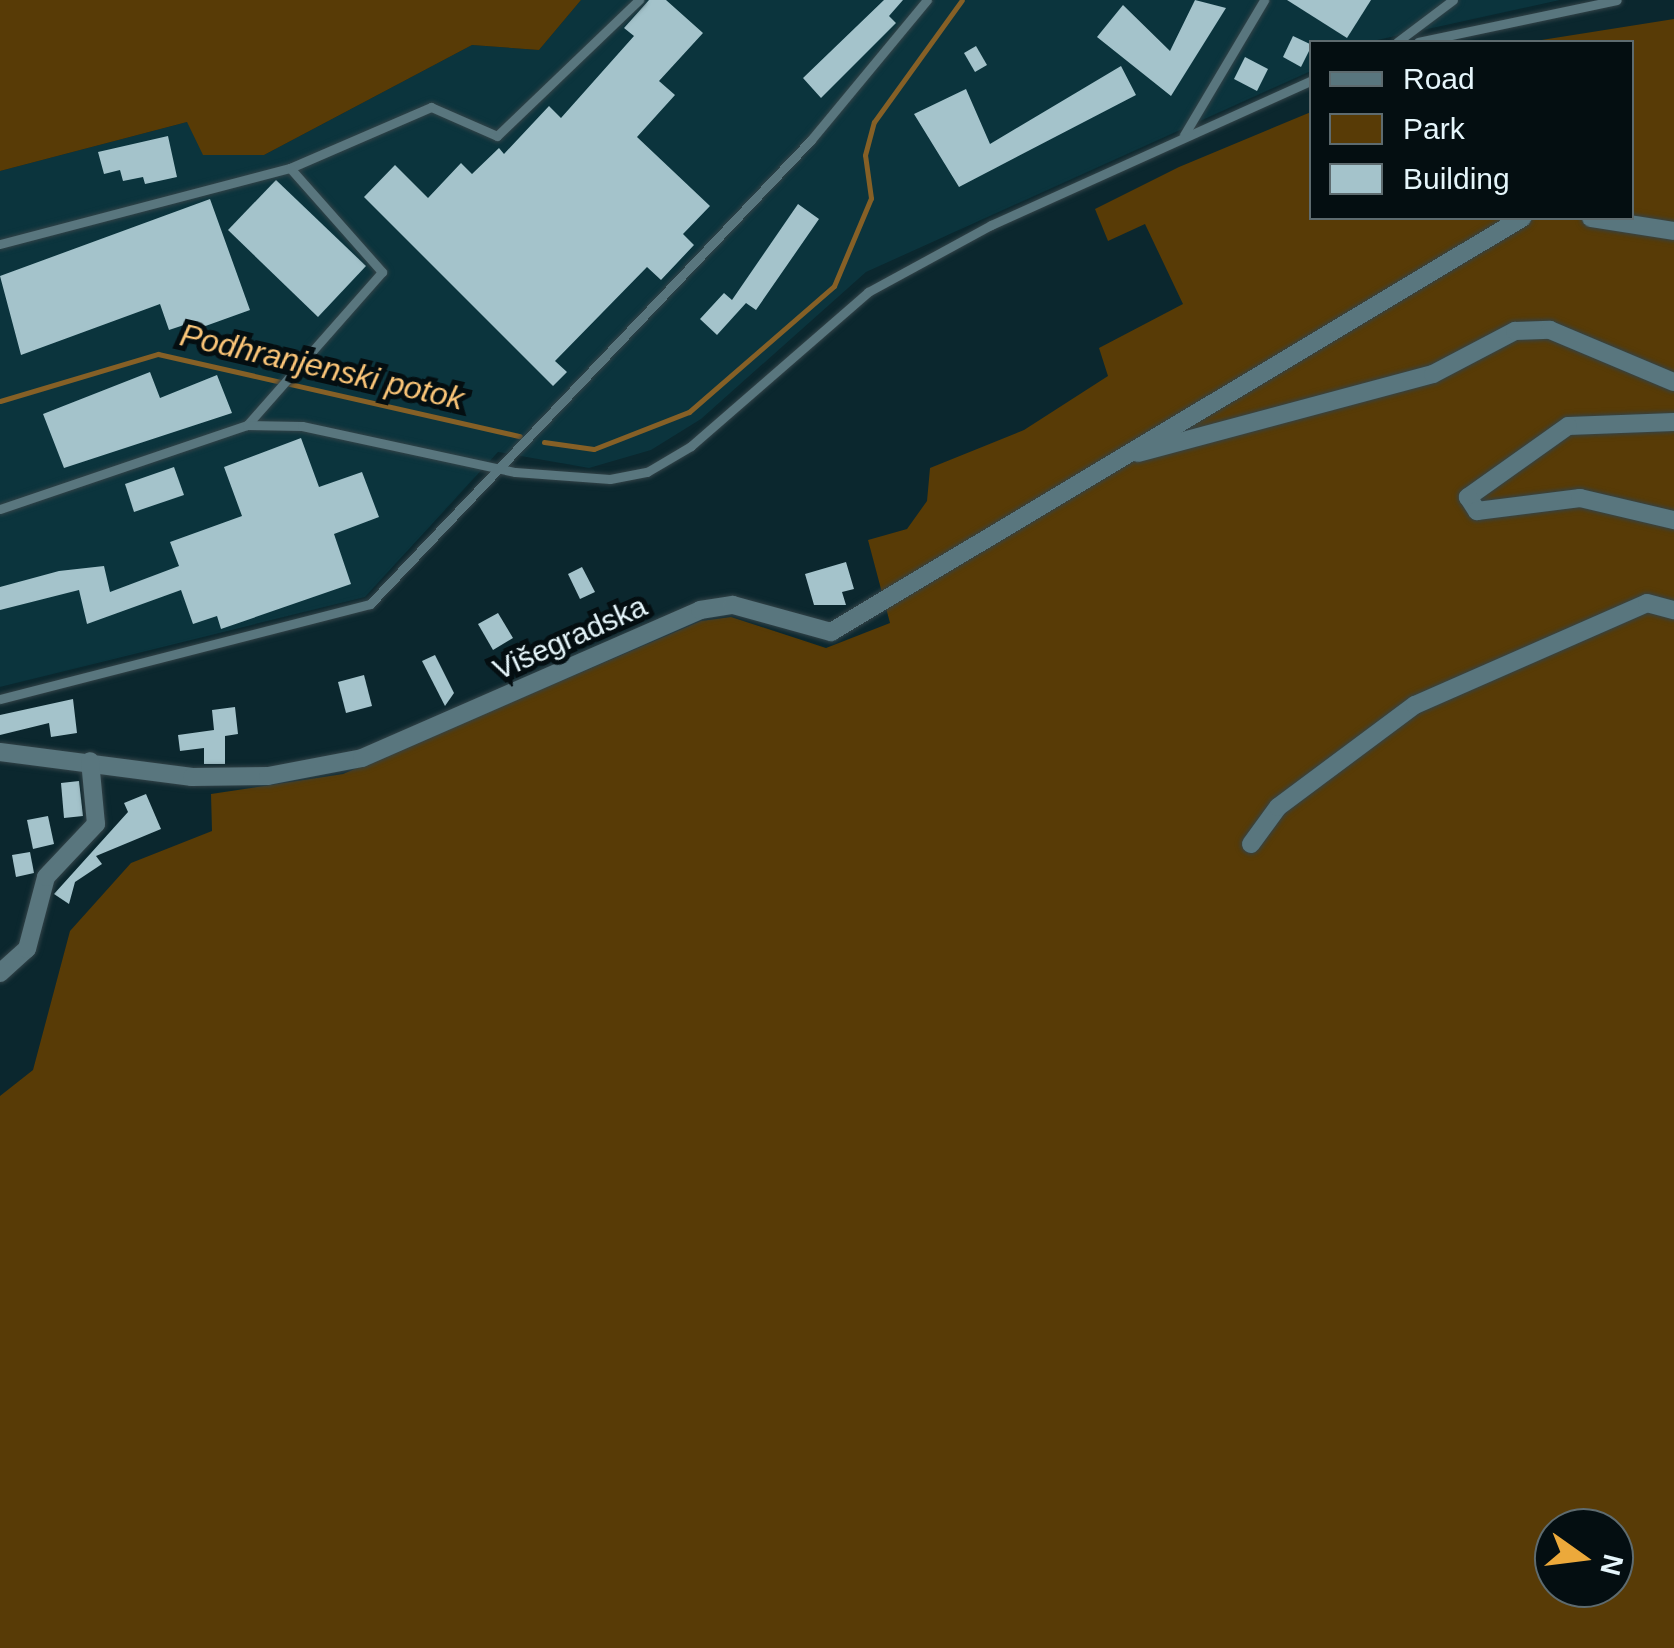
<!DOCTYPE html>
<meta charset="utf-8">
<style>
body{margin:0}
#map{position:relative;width:1674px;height:1648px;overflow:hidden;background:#0b272e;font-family:Arial,sans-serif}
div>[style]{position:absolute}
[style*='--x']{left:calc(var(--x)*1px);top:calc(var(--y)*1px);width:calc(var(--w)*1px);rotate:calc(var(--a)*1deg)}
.built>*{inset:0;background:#0b343d}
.green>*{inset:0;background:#583b06}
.stream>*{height:5px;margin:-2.5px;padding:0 2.5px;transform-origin:2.5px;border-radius:2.5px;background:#866026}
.building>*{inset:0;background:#a4c3cb}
.roads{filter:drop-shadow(0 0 2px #334348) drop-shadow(0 0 2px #334348)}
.service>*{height:9px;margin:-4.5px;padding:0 4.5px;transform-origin:4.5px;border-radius:4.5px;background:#59767e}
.minor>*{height:18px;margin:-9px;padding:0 9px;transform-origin:9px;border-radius:9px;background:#59767e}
span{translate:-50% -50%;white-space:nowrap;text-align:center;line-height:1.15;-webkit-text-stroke:10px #040e11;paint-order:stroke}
.street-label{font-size:30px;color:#e6f6fb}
.water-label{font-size:32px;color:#fbc578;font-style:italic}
.legend{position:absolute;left:1309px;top:40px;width:325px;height:180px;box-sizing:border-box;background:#040e11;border:2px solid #5e6b6f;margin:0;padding:12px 18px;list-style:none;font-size:30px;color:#e6f6fb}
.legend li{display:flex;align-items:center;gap:20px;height:50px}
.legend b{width:50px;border:2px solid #5e6b6f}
.north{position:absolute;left:1534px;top:1508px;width:100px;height:100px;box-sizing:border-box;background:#040e11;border:2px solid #5e6b6f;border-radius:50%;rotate:104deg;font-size:28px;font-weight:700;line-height:40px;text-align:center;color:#e6f6fb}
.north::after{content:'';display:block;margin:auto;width:35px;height:45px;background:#eca93b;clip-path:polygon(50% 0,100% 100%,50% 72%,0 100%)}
</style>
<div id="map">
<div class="built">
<div style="clip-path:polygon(581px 0,1560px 0,1368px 42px,1312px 42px,1311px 71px,866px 272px,701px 419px,651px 450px,589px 468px,498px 452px,365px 597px,0 687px,0 171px,187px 122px,264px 155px,472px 45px,539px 50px)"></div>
</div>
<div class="green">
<div style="clip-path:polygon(0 0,581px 0,539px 50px,472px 45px,264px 155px,203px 155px,187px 122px,0 171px)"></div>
<div style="clip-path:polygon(evenodd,1674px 19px,1674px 1648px,0 1648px,0 1096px,33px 1070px,70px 931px,131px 863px,212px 831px,211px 794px,343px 774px,701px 621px,731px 617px,826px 648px,890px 623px,868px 540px,907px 529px,927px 501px,930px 468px,1024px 430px,1108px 376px,1099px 348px,1183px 304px,1145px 224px,1108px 241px,1095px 209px,1179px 167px,1311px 112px,1312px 218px,1632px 218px,1632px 42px,1529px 42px,1674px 19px,1554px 1528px,1614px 1528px,1614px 1588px,1554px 1588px,1554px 1528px)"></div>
</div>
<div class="stream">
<div style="--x:0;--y:401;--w:165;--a:-16.6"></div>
<div style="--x:158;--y:354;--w:371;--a:12.8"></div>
<div style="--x:544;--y:442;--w:50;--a:8"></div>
<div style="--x:594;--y:449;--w:102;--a:-21.3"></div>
<div style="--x:689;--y:412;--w:192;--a:-41"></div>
<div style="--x:834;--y:286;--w:95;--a:-67.2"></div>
<div style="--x:871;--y:198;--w:43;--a:-97.9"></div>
<div style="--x:865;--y:155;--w:34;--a:-75"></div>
<div style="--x:874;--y:122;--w:150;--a:-54.2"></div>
</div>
<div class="building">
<div style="clip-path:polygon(649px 0,666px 0,703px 33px,659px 81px,675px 95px,637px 137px,710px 206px,683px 234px,694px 245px,661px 280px,647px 267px,555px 361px,567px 372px,553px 386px,364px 197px,395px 165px,428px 198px,461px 163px,472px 174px,499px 148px,504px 154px,549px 106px,561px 118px,634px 36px,624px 28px)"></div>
<div style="clip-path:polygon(884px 0,903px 0,889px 16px,896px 23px,821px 98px,803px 78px)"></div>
<div style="clip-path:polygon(1195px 0,1226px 8px,1171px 96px,1097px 37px,1123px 5px,1170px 51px)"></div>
<div style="clip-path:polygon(1287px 0,1371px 0,1347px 38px)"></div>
<div style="clip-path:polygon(1293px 36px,1312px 45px,1301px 67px,1283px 57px)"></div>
<div style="clip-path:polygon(976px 46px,987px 65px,975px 72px,964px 53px)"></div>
<div style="clip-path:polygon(1245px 57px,1268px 69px,1257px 91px,1234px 79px)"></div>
<div style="clip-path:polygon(1121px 66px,1136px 95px,959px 187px,914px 114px,966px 89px,990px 144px)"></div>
<div style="clip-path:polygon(168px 136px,177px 177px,145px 184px,143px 177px,123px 181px,120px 170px,104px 174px,98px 152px)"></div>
<div style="clip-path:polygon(276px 180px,366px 266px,318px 317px,228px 230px)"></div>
<div style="clip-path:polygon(210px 199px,250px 310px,186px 333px,184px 325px,169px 330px,160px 304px,21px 355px,0 276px)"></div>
<div style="clip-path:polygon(798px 204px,819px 219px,756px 310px,746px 303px,717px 335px,700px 319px,724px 293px,732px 300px)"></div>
<div style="clip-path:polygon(150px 372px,160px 398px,217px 375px,232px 413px,64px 468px,43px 414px)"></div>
<div style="clip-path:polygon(301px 438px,319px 487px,362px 472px,379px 517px,334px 534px,351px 584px,221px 629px,217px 616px,193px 624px,181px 590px,87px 624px,79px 590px,0 610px,0 587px,59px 571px,104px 566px,110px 592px,179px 566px,170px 542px,242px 516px,224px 467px)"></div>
<div style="clip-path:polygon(174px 467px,184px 495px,134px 512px,125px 484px)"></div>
<div style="clip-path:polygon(846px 562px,854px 589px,842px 592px,846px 605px,814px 605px,805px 574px)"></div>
<div style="clip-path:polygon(582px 567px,595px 592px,580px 599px,568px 574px)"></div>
<div style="clip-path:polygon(498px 613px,513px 638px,493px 650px,478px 624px)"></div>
<div style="clip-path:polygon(435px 655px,454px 693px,445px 706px,422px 661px)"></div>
<div style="clip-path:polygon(364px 675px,372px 706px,346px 713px,338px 682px)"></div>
<div style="clip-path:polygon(73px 699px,77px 733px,51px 737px,49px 723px,0 735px,0 715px)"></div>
<div style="clip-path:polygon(235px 707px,238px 734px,225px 736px,225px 764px,204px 764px,204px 748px,180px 751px,178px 735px,214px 730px,212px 710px)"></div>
<div style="clip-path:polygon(79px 781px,83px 816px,64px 818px,61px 783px)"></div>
<div style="clip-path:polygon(146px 794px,161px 829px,96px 856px,102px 864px,75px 882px,69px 904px,54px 894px,128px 812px,124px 803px)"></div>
<div style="clip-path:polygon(48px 816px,54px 844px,33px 849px,27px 820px)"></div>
<div style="clip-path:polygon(30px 852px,34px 873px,16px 877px,12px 855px)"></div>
</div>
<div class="roads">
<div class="service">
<div style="--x:1397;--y:42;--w:70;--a:-36.9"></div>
<div style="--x:1418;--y:42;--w:203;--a:-11.9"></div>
<div style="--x:1184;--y:135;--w:157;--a:-59.3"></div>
<div style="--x:290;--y:168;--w:154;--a:-23.4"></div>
<div style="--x:431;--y:107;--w:72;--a:23.7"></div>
<div style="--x:497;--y:136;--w:197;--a:-43.8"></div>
<div style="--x:0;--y:244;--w:300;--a:-14.7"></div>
<div style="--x:290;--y:168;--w:139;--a:48.5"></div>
<div style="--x:382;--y:272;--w:204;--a:131.4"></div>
<div style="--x:0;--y:509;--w:261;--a:-18.8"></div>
<div style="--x:247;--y:425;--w:55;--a:1"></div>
<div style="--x:302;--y:426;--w:218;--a:12.2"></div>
<div style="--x:515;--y:472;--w:95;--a:4.2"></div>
<div style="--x:610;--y:479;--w:38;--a:-11"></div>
<div style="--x:647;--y:472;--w:51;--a:-30.6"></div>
<div style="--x:691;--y:446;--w:235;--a:-41"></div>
<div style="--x:868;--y:292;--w:140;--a:-28.6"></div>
<div style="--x:991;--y:225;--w:352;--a:-24.3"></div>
<div style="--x:0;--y:699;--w:382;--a:-14.4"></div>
<div style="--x:370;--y:604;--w:640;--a:-46.46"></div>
<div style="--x:811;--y:140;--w:182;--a:-50.4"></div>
</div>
<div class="minor">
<div style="--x:1591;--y:218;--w:84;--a:8.9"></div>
<div style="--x:1674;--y:422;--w:106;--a:177.8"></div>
<div style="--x:1568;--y:426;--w:123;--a:144.6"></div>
<div style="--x:1468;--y:497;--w:17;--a:57"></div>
<div style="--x:1477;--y:511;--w:104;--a:-7.2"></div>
<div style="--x:1580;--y:498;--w:97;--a:13.2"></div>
<div style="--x:1138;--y:453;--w:305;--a:-15"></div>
<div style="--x:1433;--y:374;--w:93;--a:-27.7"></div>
<div style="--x:1515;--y:331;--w:35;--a:-2"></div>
<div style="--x:1550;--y:330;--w:134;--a:22.8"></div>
<div style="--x:0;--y:752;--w:194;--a:7.4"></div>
<div style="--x:192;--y:777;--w:76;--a:-0.8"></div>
<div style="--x:268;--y:776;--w:96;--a:-10.8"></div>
<div style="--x:362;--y:758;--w:369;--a:-23.6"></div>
<div style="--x:700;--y:610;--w:33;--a:-9"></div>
<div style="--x:733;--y:605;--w:102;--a:15.4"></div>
<div style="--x:831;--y:632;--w:806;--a:-30.93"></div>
<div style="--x:1251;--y:844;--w:46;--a:-53.9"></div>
<div style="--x:1278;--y:807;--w:171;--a:-36.7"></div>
<div style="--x:1415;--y:705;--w:253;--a:-23.7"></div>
<div style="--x:1647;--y:603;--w:28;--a:15"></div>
<div style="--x:0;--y:973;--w:36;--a:-42"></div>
<div style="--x:27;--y:949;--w:74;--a:-75.2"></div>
<div style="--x:46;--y:877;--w:73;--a:-46.7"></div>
<div style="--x:96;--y:824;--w:63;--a:-95.4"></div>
</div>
</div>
<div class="street-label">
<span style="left:570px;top:638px;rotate:-24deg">Višegradska</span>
</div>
<div class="water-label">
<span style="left:322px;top:367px;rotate:13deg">Podhranjenski potok</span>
</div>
<ul class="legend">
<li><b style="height:12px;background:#59767e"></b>Road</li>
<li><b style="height:28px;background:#583b06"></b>Park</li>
<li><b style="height:28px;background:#a4c3cb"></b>Building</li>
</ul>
<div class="north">N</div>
</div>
